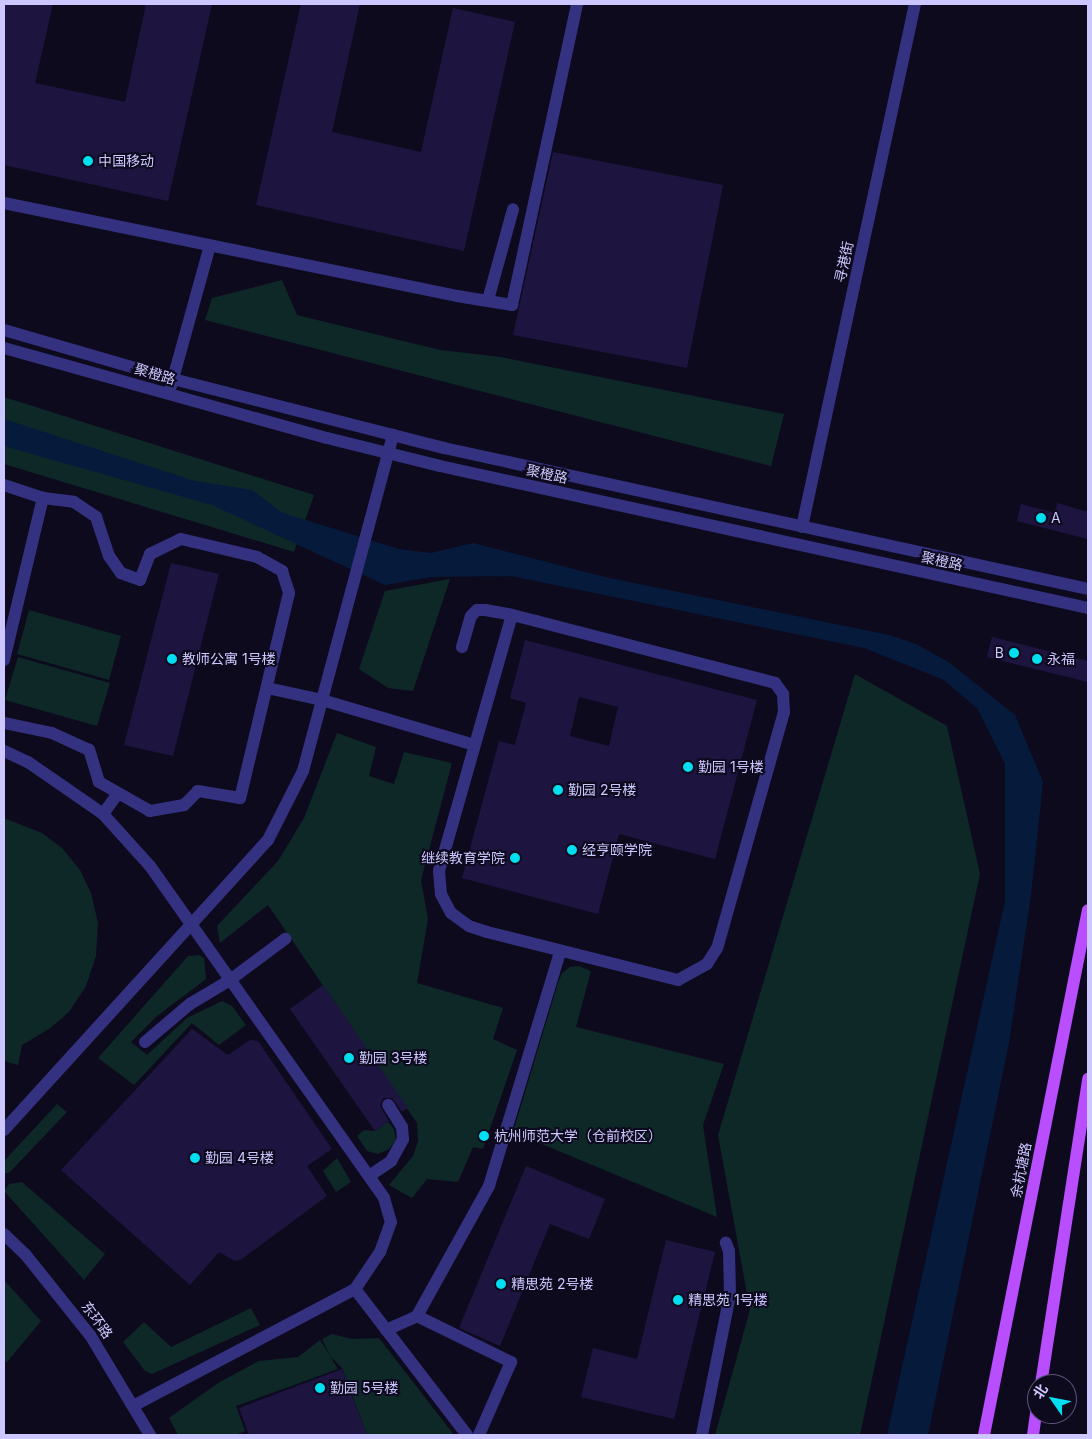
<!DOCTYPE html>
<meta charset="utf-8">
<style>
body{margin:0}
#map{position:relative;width:1092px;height:1439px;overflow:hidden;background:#0d0a1e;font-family:Inter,"Noto Sans SC",sans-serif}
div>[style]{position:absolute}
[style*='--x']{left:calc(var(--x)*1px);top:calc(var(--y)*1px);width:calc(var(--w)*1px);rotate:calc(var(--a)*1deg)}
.green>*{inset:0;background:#0d2827}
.water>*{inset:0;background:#061a3c}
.building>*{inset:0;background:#1d1540}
.minor>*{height:12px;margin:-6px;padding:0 6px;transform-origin:6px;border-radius:6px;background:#343280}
.major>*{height:12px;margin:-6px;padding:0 6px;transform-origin:6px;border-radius:6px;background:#b94eff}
.dots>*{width:14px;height:14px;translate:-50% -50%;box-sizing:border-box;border:2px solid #0d0a1e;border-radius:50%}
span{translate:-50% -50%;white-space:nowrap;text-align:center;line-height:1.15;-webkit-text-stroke:4px #0d0a1e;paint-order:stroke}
.poi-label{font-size:14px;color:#ccc7ff}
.left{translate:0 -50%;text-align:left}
.right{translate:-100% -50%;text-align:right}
.street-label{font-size:14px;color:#ccc7ff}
.frame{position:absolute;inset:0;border:5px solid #ccc7ff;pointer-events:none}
.north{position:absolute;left:1027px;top:1374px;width:50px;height:50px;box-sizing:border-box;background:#0d0a1e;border:1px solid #595678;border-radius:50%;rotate:303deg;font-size:14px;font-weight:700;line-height:20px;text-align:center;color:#ccc7ff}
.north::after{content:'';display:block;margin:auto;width:18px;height:22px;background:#00dff2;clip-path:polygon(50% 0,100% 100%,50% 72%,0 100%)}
</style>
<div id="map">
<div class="green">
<div style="clip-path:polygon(282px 280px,297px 315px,440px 350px,501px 357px,784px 414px,771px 466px,205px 320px,212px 298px)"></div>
<div style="clip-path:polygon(4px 397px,314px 495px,294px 552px,4px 464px)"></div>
<div style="clip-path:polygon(450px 579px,413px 691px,388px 688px,359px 669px,385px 591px)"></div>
<div style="clip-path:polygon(29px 610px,121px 636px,109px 680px,17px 654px)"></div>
<div style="clip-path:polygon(18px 657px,110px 683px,97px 726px,5px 700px)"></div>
<div style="clip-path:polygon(855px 674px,947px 726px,980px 874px,860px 1435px,715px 1435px,750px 1310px,718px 1135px)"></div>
<div style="clip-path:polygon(337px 733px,376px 747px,369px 776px,394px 784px,404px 752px,452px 763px,421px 880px,428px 919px,417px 983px,503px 1008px,493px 1039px,517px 1050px,483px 1149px,473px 1147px,458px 1182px,427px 1179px,412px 1198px,389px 1185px,413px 1156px,418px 1141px,417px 1123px,268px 905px,220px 943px,217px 926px,278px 861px,304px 818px)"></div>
<div style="clip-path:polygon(4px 818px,42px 833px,62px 848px,80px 870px,91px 893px,98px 923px,96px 956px,86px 986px,69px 1012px,49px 1029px,22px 1045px,18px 1065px,4px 1061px)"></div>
<div style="clip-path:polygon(199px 955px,204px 958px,206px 979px,157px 1016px,131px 1042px,147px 1055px,187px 1018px,222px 1001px,232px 1006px,246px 1025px,219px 1045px,192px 1023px,134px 1085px,98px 1058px,188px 956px)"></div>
<div style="clip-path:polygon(579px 966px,591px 971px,576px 1027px,724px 1064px,703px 1125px,717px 1217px,513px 1132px,558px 983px,562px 973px,570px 967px)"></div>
<div style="clip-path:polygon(57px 1104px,67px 1112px,10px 1172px,4px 1174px,4px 1161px)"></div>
<div style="clip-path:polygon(388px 1122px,394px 1129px,396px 1140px,389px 1149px,378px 1154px,367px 1151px,357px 1136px,364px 1130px,375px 1131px)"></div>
<div style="clip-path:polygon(337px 1158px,351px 1182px,336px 1192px,323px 1171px)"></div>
<div style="clip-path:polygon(22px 1182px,105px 1254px,84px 1280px,4px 1191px,9px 1184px)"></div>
<div style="clip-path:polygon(4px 1280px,41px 1321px,7px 1362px,4px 1361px)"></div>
<div style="clip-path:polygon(251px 1308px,260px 1325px,152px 1374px,145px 1371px,123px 1342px,144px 1322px,171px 1347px)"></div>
<div style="clip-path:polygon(332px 1334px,352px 1339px,379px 1338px,454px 1435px,367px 1435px,342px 1368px,330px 1356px,322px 1339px)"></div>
<div style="clip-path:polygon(320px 1340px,338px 1369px,236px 1406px,245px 1431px,235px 1435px,178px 1435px,169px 1418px,218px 1383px,259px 1361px,298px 1357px)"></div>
</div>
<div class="water">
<div style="clip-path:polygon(4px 419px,195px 481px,252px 490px,283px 513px,399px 549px,431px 553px,473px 543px,605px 577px,889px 635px,916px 644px,950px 663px,1015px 715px,1043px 782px,1031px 895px,1009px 1043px,928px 1435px,887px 1435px,1005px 901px,1005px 764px,977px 708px,944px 680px,864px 648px,511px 576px,431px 577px,385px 585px,212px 505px,4px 446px)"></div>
</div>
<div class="building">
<div style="clip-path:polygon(4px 4px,53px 4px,35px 83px,125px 102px,146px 4px,212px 4px,168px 201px,4px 165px)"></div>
<div style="clip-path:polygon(301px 4px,360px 4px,332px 132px,421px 152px,453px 8px,515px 22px,464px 251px,256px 205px)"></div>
<div style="clip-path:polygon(553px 152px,723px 185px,687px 368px,513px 335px)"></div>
<div style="clip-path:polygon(1057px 503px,1088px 512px,1088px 539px,1017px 521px,1021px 504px,1055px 513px)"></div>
<div style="clip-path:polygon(171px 563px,219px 574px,173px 756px,124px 745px)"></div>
<div style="clip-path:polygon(992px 637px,1088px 661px,1088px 682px,987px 657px)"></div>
<div style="clip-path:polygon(evenodd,525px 640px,757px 700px,715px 859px,619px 834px,598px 914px,462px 878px,499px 741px,515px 745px,526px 703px,510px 698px,525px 640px,579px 697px,618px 707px,609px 746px,570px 736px,579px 697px)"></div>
<div style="clip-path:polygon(323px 985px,408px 1108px,402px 1112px,392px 1098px,383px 1098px,380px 1106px,389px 1121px,375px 1131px,290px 1009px)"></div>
<div style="clip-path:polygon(192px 1029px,228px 1055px,250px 1040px,258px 1041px,332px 1149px,307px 1166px,327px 1196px,242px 1259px,235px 1261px,219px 1252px,190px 1285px,61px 1170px)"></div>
<div style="clip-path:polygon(526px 1166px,605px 1199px,589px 1239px,550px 1224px,500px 1346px,459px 1328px)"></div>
<div style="clip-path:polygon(666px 1240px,715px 1252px,674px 1419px,581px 1397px,593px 1348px,637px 1359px)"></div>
<div style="clip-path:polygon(342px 1369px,367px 1435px,249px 1435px,239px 1408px)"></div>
</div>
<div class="minor">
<div style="--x:4;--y:203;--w:462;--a:11.6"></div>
<div style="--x:457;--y:296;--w:56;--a:9.3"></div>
<div style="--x:512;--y:305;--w:308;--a:-77.8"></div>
<div style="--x:488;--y:300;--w:94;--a:-74.6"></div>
<div style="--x:4;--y:330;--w:176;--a:16.2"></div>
<div style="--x:173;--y:379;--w:280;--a:14.3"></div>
<div style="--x:444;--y:448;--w:659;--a:12.35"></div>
<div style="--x:4;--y:348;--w:335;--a:15.6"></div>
<div style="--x:327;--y:438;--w:116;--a:13.9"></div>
<div style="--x:440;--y:466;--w:663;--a:12.36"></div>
<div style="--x:171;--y:386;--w:146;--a:-74.5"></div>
<div style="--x:4;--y:485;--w:41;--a:18.4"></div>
<div style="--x:43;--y:498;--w:31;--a:7"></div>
<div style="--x:74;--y:502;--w:27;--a:34"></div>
<div style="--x:96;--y:517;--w:41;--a:71.6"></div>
<div style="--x:109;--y:556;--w:21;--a:55"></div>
<div style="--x:121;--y:573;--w:20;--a:20"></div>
<div style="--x:140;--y:580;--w:28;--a:-69"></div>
<div style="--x:150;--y:554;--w:34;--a:-26"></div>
<div style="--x:181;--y:539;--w:78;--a:13.3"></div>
<div style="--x:257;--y:557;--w:29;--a:29"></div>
<div style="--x:282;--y:571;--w:23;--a:72"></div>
<div style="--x:289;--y:593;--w:211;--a:103.4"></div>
<div style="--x:240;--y:798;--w:43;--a:-170.5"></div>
<div style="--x:198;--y:791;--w:20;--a:135"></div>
<div style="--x:184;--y:805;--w:35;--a:170"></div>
<div style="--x:150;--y:811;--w:59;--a:-150.4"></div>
<div style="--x:99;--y:782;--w:34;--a:-107"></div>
<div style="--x:89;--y:750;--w:41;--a:-155.3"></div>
<div style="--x:52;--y:733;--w:49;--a:-168.2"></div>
<div style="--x:802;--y:527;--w:535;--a:-77.81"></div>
<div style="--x:462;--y:647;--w:32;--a:-74"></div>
<div style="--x:471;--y:616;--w:8;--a:-45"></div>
<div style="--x:477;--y:610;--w:8;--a:0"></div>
<div style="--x:485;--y:610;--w:27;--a:10"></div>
<div style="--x:512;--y:615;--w:25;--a:14"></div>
<div style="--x:536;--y:621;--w:247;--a:14.5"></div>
<div style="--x:775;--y:683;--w:14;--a:54"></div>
<div style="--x:783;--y:694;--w:18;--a:87"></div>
<div style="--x:784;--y:712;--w:245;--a:105.8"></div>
<div style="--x:717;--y:948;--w:19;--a:122"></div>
<div style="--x:707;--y:964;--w:33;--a:151"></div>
<div style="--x:678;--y:980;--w:197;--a:-165.9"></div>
<div style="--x:487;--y:932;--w:19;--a:-162"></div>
<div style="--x:469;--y:926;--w:22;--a:-144"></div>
<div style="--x:451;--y:913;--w:21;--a:-118"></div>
<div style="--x:441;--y:894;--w:23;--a:-95"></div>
<div style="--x:439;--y:871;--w:266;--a:-74.1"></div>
<div style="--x:4;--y:660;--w:167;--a:-76.5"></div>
<div style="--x:267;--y:688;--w:56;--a:12.3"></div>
<div style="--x:322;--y:700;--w:159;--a:16.4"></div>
<div style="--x:4;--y:751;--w:26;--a:25"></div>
<div style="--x:28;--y:762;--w:91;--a:34.7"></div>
<div style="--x:103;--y:814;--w:70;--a:47.9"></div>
<div style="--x:150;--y:866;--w:406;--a:54.8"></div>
<div style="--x:384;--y:1198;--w:25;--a:74"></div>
<div style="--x:391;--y:1222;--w:32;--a:110"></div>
<div style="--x:380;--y:1252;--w:45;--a:124"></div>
<div style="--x:355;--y:1289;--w:251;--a:152.2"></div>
<div style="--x:103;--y:814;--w:24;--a:-54"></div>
<div style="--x:145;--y:1042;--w:59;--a:-40.2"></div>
<div style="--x:190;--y:1004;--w:47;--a:-31"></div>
<div style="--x:230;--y:980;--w:69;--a:-36.7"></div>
<div style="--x:4;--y:1130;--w:392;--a:-47.7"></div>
<div style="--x:268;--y:840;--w:77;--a:-63.1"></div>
<div style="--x:303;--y:771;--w:348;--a:-75"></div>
<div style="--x:369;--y:1176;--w:27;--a:-34"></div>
<div style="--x:391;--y:1161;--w:25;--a:-61"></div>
<div style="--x:403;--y:1139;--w:12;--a:-95"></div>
<div style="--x:402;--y:1127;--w:26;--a:-122"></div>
<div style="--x:4;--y:1234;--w:29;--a:44"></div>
<div style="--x:25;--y:1254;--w:104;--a:51.3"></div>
<div style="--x:90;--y:1335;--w:117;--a:59"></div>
<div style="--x:355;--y:1289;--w:184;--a:52.5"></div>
<div style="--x:417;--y:1316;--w:149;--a:-61"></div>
<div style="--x:489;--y:1186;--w:245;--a:-73.1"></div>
<div style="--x:386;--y:1330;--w:34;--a:-24"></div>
<div style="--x:417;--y:1316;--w:105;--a:26.1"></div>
<div style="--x:511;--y:1362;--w:80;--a:113.7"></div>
<div style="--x:702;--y:1435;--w:143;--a:-78.7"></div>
<div style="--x:730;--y:1295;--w:44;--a:-91.3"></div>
<div style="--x:729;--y:1251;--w:9;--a:-111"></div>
</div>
<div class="major">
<div style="--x:1041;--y:1384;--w:309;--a:-81.2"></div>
<div style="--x:984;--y:1435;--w:535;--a:-78.8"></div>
<div style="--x:1033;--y:1435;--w:28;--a:-82"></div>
</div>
<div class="dots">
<div style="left:88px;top:161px;background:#00dff2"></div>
<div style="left:1041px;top:518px;background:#00dff2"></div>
<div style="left:1014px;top:653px;background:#00dff2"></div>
<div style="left:172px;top:659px;background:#00dff2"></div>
<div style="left:1037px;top:659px;background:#00dff2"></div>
<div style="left:688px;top:767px;background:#00dff2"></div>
<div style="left:558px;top:790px;background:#00dff2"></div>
<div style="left:572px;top:850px;background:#00dff2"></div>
<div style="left:515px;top:858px;background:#00dff2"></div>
<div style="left:349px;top:1058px;background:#00dff2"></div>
<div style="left:484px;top:1136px;background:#00dff2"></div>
<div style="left:195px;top:1158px;background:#00dff2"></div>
<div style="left:501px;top:1284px;background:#00dff2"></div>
<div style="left:678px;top:1300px;background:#00dff2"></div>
<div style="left:320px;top:1388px;background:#00dff2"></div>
</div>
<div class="poi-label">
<span class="left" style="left:98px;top:161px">中国移动</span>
<span class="left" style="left:1051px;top:518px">A</span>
<span class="right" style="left:1004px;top:653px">B</span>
<span class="left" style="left:182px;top:659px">教师公寓 1号楼</span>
<span class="left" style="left:1047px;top:659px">永福</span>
<span class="left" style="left:698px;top:767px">勤园 1号楼</span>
<span class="left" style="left:568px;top:790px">勤园 2号楼</span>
<span class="left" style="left:582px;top:850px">经亨颐学院</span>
<span class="right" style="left:505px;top:858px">继续教育学院</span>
<span class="left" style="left:359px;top:1058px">勤园 3号楼</span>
<span class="left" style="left:494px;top:1136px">杭州师范大学（仓前校区）</span>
<span class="left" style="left:205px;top:1158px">勤园 4号楼</span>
<span class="left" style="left:511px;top:1284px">精思苑 2号楼</span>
<span class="left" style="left:688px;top:1300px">精思苑 1号楼</span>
<span class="left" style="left:330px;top:1388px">勤园 5号楼</span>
</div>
<div class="street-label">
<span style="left:844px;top:262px;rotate:-78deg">寻港街</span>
<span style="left:155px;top:374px;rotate:16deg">聚橙路</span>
<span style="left:547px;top:474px;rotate:12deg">聚橙路</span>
<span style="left:942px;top:561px;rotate:12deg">聚橙路</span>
<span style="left:1021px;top:1170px;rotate:-79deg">余杭塘路</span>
<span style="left:97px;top:1320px;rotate:54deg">东环路</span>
</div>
<div class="frame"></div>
<div class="north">北</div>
</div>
